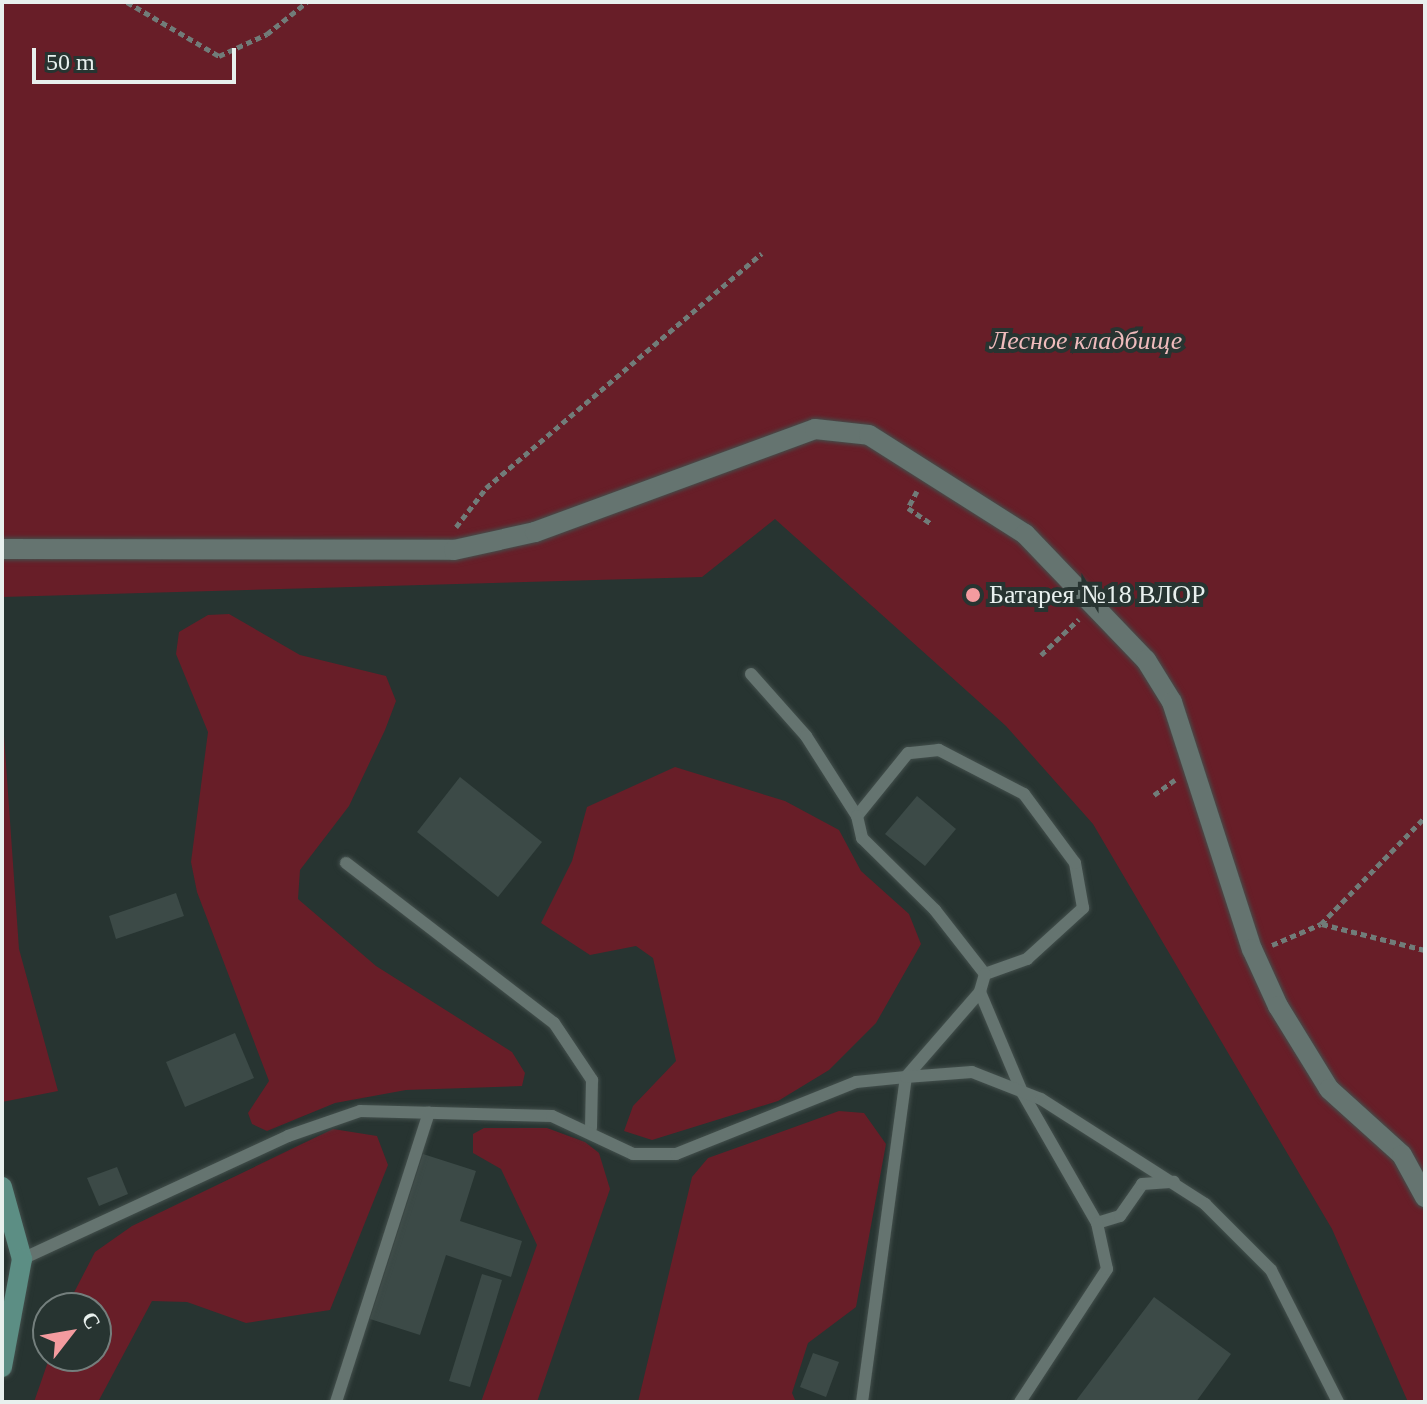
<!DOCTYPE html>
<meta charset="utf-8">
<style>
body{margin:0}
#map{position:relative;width:1427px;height:1404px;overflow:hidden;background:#273431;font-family:Georgia,serif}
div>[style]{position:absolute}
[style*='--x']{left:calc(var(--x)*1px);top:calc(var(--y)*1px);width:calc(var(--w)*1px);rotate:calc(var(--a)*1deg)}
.green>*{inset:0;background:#681e28}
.building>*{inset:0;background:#3c4a47}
.path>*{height:5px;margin-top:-2.5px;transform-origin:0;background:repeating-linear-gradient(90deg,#717c79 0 6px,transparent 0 10px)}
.roads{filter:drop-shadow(0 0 2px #434f4c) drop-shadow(0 0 2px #434f4c)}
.service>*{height:12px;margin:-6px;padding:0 6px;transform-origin:6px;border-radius:6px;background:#657470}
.minor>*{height:20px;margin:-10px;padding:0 10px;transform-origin:10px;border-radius:10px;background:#657470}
.secondary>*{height:20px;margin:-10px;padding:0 10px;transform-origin:10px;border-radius:10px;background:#5c8e84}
.dots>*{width:22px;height:22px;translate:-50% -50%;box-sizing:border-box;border:4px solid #273431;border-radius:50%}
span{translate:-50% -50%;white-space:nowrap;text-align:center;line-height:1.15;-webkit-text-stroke:8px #273431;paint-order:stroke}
.park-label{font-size:26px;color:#efbbbc;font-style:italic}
.poi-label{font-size:26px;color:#e8f0ee}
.left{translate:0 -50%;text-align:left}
.frame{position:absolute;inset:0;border:4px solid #e8f0ee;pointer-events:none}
.north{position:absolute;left:32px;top:1292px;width:80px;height:80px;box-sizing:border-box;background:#273431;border:2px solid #747f7d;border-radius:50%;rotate:59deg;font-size:22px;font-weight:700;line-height:32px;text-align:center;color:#e8f0ee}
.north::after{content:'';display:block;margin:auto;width:28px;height:36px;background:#f49b9f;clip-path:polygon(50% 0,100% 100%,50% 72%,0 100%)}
.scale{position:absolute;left:32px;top:48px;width:204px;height:36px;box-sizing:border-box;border:4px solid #e8f0ee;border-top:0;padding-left:10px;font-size:24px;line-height:28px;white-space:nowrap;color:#e8f0ee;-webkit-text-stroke:6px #273431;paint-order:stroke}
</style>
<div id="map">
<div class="green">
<div style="clip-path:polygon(2px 2px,1425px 2px,1425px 1402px,1408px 1402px,1332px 1229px,1093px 824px,1006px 726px,775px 519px,702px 577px,2px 597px)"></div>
<div style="clip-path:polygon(229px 614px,300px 655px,386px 676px,396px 701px,385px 730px,349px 806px,300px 870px,298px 899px,376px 966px,512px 1052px,525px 1073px,522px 1086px,406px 1090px,335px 1103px,267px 1131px,252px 1124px,248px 1113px,269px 1081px,197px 892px,191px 862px,208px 732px,176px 654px,179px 632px,208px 615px)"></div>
<div style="clip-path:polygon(2px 707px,19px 949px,58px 1091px,2px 1102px)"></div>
<div style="clip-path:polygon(675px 767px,785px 801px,839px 830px,861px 871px,909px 914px,921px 944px,876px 1023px,829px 1070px,778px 1101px,652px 1140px,624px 1131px,633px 1106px,676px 1061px,653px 958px,636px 946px,590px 955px,541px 923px,572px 861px,587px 807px)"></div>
<div style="clip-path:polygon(839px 1111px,864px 1113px,886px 1144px,856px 1307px,808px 1343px,792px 1393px,796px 1402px,638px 1402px,692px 1177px,708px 1158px)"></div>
<div style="clip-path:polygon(484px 1128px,547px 1128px,585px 1142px,599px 1153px,610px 1189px,537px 1402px,481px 1402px,537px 1245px,501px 1169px,473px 1153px,473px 1134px)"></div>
<div style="clip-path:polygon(333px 1129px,377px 1136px,388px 1165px,330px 1310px,246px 1323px,187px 1302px,152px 1301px,98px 1402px,34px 1402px,50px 1356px,96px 1356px,96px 1308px,66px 1308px,95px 1252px,132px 1226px)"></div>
</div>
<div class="building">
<div style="clip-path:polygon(460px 777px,542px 842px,498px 897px,417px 832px)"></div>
<div style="clip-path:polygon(917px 796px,956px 829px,925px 866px,885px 834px)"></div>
<div style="clip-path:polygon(176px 893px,184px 916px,116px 939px,109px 916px)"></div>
<div style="clip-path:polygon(235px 1033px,254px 1078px,185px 1107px,166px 1062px)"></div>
<div style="clip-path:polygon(423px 1154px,476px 1171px,460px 1221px,522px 1241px,511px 1277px,446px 1255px,420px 1335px,370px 1319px)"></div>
<div style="clip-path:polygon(117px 1167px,128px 1194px,99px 1206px,87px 1178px)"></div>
<div style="clip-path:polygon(482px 1274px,502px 1280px,470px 1387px,449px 1381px)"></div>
<div style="clip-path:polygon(1154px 1297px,1231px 1354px,1196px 1402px,1075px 1402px)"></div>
<div style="clip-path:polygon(813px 1353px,839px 1362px,826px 1397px,800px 1387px)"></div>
</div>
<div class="path">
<div style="--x:127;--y:2;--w:107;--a:30.4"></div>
<div style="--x:219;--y:56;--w:53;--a:-24.6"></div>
<div style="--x:267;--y:34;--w:51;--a:-38.7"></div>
<div style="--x:917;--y:491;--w:19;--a:118"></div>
<div style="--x:908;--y:508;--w:29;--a:34"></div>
<div style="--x:456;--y:527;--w:49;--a:-52.4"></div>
<div style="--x:486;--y:488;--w:362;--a:-40.4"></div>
<div style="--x:1041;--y:655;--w:52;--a:-43.5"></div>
<div style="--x:1154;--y:795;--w:26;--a:-36"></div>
<div style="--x:1322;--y:924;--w:106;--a:14.2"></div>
<div style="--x:1272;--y:945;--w:53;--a:-23.2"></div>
<div style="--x:1321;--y:924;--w:149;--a:-45.8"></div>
</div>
<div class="roads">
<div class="service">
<div style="--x:751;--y:674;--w:83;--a:48.4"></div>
<div style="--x:806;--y:736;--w:95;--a:57.5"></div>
<div style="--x:346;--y:863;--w:262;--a:37.6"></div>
<div style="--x:554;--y:1023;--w:69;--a:56.3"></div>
<div style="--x:592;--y:1080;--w:48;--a:91.2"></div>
<div style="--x:985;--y:974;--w:45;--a:-19.7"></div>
<div style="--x:1027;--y:959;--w:76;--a:-42.3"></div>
<div style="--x:1083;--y:908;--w:46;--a:-100.1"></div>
<div style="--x:1075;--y:863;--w:86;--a:-126.5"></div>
<div style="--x:1024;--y:794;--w:96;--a:-152.6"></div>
<div style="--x:939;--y:750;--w:31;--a:174"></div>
<div style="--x:908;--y:753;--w:81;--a:129"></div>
<div style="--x:857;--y:816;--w:23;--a:77"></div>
<div style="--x:862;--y:838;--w:103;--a:44.6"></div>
<div style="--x:935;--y:910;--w:81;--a:52"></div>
<div style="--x:985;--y:974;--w:19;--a:106"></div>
<div style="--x:980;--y:992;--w:108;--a:67.2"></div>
<div style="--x:1022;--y:1092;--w:151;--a:60.2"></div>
<div style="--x:1097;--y:1223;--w:24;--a:-17"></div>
<div style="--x:1120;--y:1216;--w:39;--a:-55"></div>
<div style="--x:1142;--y:1184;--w:32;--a:-4"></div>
<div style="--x:22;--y:1259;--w:293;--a:-24.8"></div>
<div style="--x:288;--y:1136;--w:76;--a:-19.1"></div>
<div style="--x:360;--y:1111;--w:192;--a:1.5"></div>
<div style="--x:552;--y:1116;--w:89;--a:25.1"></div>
<div style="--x:633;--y:1154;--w:43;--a:0"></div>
<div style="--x:676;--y:1154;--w:194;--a:-21.8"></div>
<div style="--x:856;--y:1082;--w:50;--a:-5.7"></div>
<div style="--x:906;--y:1077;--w:113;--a:-49"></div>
<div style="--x:336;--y:1402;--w:304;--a:-72.2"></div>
<div style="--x:862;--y:1402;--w:328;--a:-82.3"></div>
<div style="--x:906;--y:1077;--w:66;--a:-4.3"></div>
<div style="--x:972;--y:1072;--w:74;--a:21.4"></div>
<div style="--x:1041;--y:1099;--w:195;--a:32.6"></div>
<div style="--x:1205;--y:1204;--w:93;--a:45"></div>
<div style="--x:1271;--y:1270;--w:148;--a:63.1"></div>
<div style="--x:1020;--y:1402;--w:159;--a:-56.8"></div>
<div style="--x:1107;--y:1269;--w:47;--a:-102.3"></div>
</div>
<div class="minor">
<div style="--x:2;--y:549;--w:452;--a:0.1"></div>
<div style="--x:454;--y:550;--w:83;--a:-12.5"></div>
<div style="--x:535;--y:532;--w:298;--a:-20.2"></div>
<div style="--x:815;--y:429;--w:54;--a:6.3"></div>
<div style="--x:869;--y:435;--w:185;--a:32.4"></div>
<div style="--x:1025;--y:534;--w:175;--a:46.2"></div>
<div style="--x:1146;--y:660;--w:49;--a:58.2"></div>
<div style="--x:1172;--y:702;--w:260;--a:72.1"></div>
<div style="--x:1252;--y:949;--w:63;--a:65.5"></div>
<div style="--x:1278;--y:1006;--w:97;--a:58.4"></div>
<div style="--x:1329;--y:1089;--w:98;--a:42.1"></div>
<div style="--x:1402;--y:1155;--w:48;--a:61.3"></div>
</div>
<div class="secondary">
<div style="--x:2;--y:1187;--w:75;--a:74.5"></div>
<div style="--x:22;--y:1259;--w:110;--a:100.5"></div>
</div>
</div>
<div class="dots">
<div style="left:973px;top:595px;background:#f49b9f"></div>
</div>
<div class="park-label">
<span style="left:1086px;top:341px">Лесное кладбище</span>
</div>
<div class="poi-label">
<span class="left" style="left:989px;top:595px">Батарея №18 ВЛОР</span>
</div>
<div class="frame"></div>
<div class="north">С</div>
<div class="scale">50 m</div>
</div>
